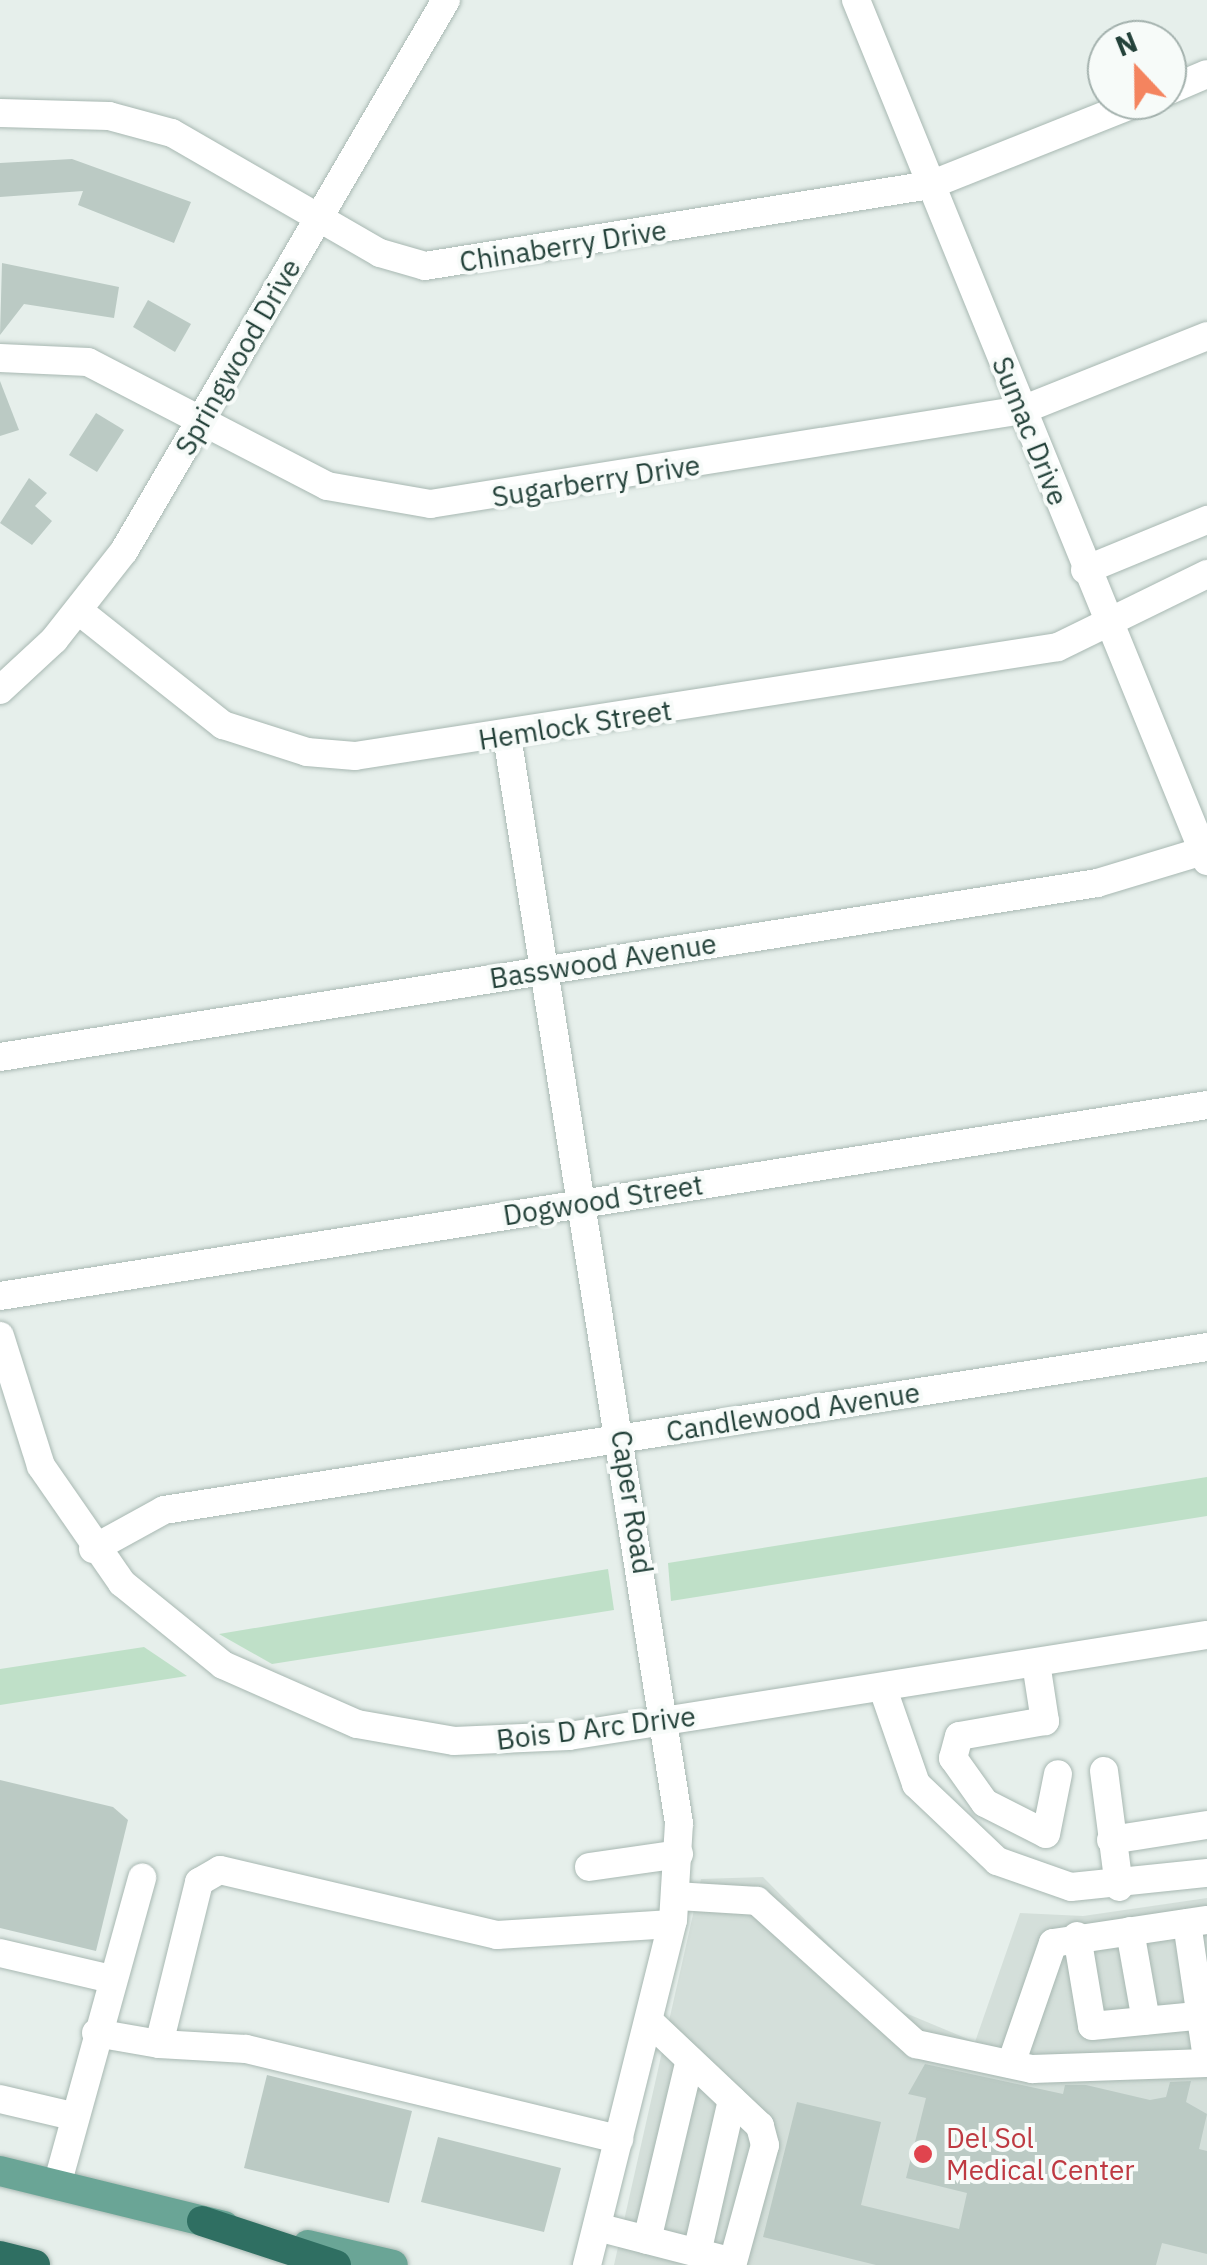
<!DOCTYPE html>
<style>
body{margin:0}
#map{position:relative;width:1207px;height:2265px;overflow:hidden;background:#e6efeb;font-family:"IBM Plex Sans",sans-serif}
div>[style]{position:absolute}
[style*='--x']{left:calc(var(--x)*1px);top:calc(var(--y)*1px);width:calc(var(--w)*1px);rotate:calc(var(--a)*1deg)}
.built>*{inset:0;background:#d4dfda}
.green>*{inset:0;background:#bfe0c8}
.building>*{inset:0;background:#bbcac4}
.roads{filter:drop-shadow(0 0 2px #a8b8b2) drop-shadow(0 0 2px #a8b8b2)}
.minor>*{height:28px;margin:-14px;padding:0 14px;transform-origin:14px;border-radius:14px;background:#fff}
.major>*{height:30px;margin:-15px;padding:0 15px;transform-origin:15px;border-radius:15px;background:#6aa596}
.highway>*{height:30px;margin:-15px;padding:0 15px;transform-origin:15px;border-radius:15px;background:#2f6f62}
.dots>*{width:28px;height:28px;translate:-50% -50%;box-sizing:border-box;border:5px solid #f7fbf9;border-radius:50%}
span{translate:-50% -50%;white-space:nowrap;text-align:center;line-height:1.15;-webkit-text-stroke:8px #f7fbf9;paint-order:stroke}
.street-label{font-size:28px;color:#24423a}
.health-label{font-size:28px;color:#be3a42}
.left{translate:0 -50%;text-align:left}
.north{position:absolute;left:1087px;top:20px;width:100px;height:100px;box-sizing:border-box;background:#f7fbf9;border:2px solid #a3b1ad;border-radius:50%;rotate:338deg;font-size:28px;font-weight:700;line-height:40px;text-align:center;color:#24423a}
.north::after{content:'';display:block;margin:auto;width:35px;height:45px;background:#f4845f;clip-path:polygon(50% 0,100% 100%,50% 72%,0 100%)}
</style>
<div id="map">
<div class="built">
<div style="clip-path:polygon(763px 1877px,891px 2007px,975px 2042px,1020px 1913px,1083px 1916px,1207px 1898px,1207px 2265px,614px 2265px,701px 1879px)"></div>
</div>
<div class="green">
<div style="clip-path:polygon(1207px 1477px,1207px 1516px,671px 1601px,668px 1563px)"></div>
<div style="clip-path:polygon(608px 1569px,614px 1610px,272px 1664px,219px 1634px)"></div>
<div style="clip-path:polygon(144px 1647px,187px 1676px,0 1705px,0 1669px)"></div>
</div>
<div class="building">
<div style="clip-path:polygon(72px 159px,191px 202px,174px 243px,78px 205px,83px 191px,0 197px,0 163px)"></div>
<div style="clip-path:polygon(2px 263px,119px 287px,114px 318px,24px 304px,0 335px)"></div>
<div style="clip-path:polygon(148px 300px,191px 324px,175px 352px,133px 327px)"></div>
<div style="clip-path:polygon(0 381px,19px 430px,0 436px)"></div>
<div style="clip-path:polygon(96px 413px,124px 430px,97px 472px,69px 455px)"></div>
<div style="clip-path:polygon(29px 478px,47px 493px,35px 506px,52px 521px,32px 545px,0 523px)"></div>
<div style="clip-path:polygon(0 1780px,113px 1807px,128px 1820px,96px 1951px,0 1928px)"></div>
<div style="clip-path:polygon(925px 2064px,1063px 2094px,1065px 2085px,1086px 2085px,1150px 2100px,1166px 2097px,1170px 2082px,1191px 2081px,1186px 2102px,1207px 2114px,1199px 2149px,1207px 2151px,1207px 2254px,1162px 2243px,1156px 2265px,876px 2265px,763px 2237px,797px 2102px,881px 2122px,861px 2205px,959px 2229px,967px 2193px,906px 2178px,926px 2098px,908px 2094px)"></div>
<div style="clip-path:polygon(267px 2075px,412px 2111px,389px 2203px,244px 2168px)"></div>
<div style="clip-path:polygon(438px 2137px,561px 2168px,544px 2232px,421px 2202px)"></div>
</div>
<div class="roads">
<div class="minor">
<div style="--x:856;--y:0;--w:930;--a:67.82"></div>
<div style="--x:1167;--y:91;--w:43;--a:-23"></div>
<div style="--x:0;--y:113;--w:109;--a:1.6"></div>
<div style="--x:109;--y:116;--w:65;--a:15.1"></div>
<div style="--x:172;--y:133;--w:240;--a:30"></div>
<div style="--x:380;--y:253;--w:47;--a:16.1"></div>
<div style="--x:425;--y:266;--w:511;--a:-9.11"></div>
<div style="--x:930;--y:185;--w:230;--a:-21.7"></div>
<div style="--x:0;--y:358;--w:88;--a:2.6"></div>
<div style="--x:88;--y:362;--w:269;--a:27.4"></div>
<div style="--x:327;--y:486;--w:105;--a:9.9"></div>
<div style="--x:430;--y:504;--w:599;--a:-9.02"></div>
<div style="--x:1022;--y:410;--w:199;--a:-21.8"></div>
<div style="--x:1085;--y:570;--w:132;--a:-22.3"></div>
<div style="--x:79;--y:611;--w:184;--a:38.4"></div>
<div style="--x:223;--y:725;--w:88;--a:17.8"></div>
<div style="--x:307;--y:752;--w:48;--a:4.8"></div>
<div style="--x:355;--y:756;--w:711;--a:-8.81"></div>
<div style="--x:1058;--y:647;--w:166;--a:-26.1"></div>
<div style="--x:0;--y:690;--w:74;--a:-42.8"></div>
<div style="--x:54;--y:640;--w:113;--a:-51.8"></div>
<div style="--x:124;--y:551;--w:638;--a:-59.7"></div>
<div style="--x:507;--y:736;--w:1101;--a:81.01"></div>
<div style="--x:679;--y:1823;--w:97;--a:93.5"></div>
<div style="--x:673;--y:1920;--w:356;--a:104"></div>
<div style="--x:0;--y:1057;--w:1111;--a:-9.01"></div>
<div style="--x:1097;--y:883;--w:111;--a:-16.8"></div>
<div style="--x:0;--y:1296;--w:1222;--a:-8.99"></div>
<div style="--x:0;--y:1336;--w:136;--a:72.5"></div>
<div style="--x:41;--y:1466;--w:142;--a:55.3"></div>
<div style="--x:122;--y:1583;--w:130;--a:39.1"></div>
<div style="--x:223;--y:1665;--w:146;--a:23.8"></div>
<div style="--x:357;--y:1724;--w:98;--a:9.9"></div>
<div style="--x:454;--y:1741;--w:115;--a:-2.5"></div>
<div style="--x:569;--y:1736;--w:646;--a:-9"></div>
<div style="--x:93;--y:1549;--w:81;--a:-28.8"></div>
<div style="--x:164;--y:1510;--w:1056;--a:-8.88"></div>
<div style="--x:1036;--y:1663;--w:59;--a:81.2"></div>
<div style="--x:1045;--y:1721;--w:87;--a:170.1"></div>
<div style="--x:959;--y:1736;--w:23;--a:105"></div>
<div style="--x:953;--y:1758;--w:55;--a:54.6"></div>
<div style="--x:985;--y:1803;--w:68;--a:26.9"></div>
<div style="--x:1046;--y:1834;--w:61;--a:-78.7"></div>
<div style="--x:883;--y:1689;--w:101;--a:70.8"></div>
<div style="--x:916;--y:1784;--w:112;--a:43.5"></div>
<div style="--x:997;--y:1861;--w:78;--a:19.4"></div>
<div style="--x:1071;--y:1887;--w:137;--a:-5.9"></div>
<div style="--x:1104;--y:1771;--w:117;--a:82.6"></div>
<div style="--x:1111;--y:1840;--w:97;--a:-8.9"></div>
<div style="--x:589;--y:1867;--w:91;--a:-8.2"></div>
<div style="--x:676;--y:1896;--w:81;--a:3.5"></div>
<div style="--x:757;--y:1901;--w:214;--a:42"></div>
<div style="--x:916;--y:2044;--w:119;--a:12.2"></div>
<div style="--x:1032;--y:2069;--w:175;--a:-2"></div>
<div style="--x:1187;--y:1923;--w:137;--a:81.6"></div>
<div style="--x:1130;--y:1931;--w:91;--a:79.9"></div>
<div style="--x:1077;--y:1936;--w:91;--a:80.5"></div>
<div style="--x:1092;--y:2026;--w:116;--a:-5.5"></div>
<div style="--x:0;--y:1953;--w:114;--a:13.2"></div>
<div style="--x:96;--y:2033;--w:64;--a:9.9"></div>
<div style="--x:159;--y:2044;--w:167;--a:-76.1"></div>
<div style="--x:199;--y:1882;--w:24;--a:-30"></div>
<div style="--x:220;--y:1870;--w:285;--a:13.2"></div>
<div style="--x:497;--y:1935;--w:175;--a:-3.6"></div>
<div style="--x:159;--y:2044;--w:87;--a:3.3"></div>
<div style="--x:246;--y:2049;--w:384;--a:13.6"></div>
<div style="--x:1011;--y:2064;--w:128;--a:-70.9"></div>
<div style="--x:1053;--y:1943;--w:156;--a:-8.5"></div>
<div style="--x:0;--y:2099;--w:74;--a:13.3"></div>
<div style="--x:57;--y:2185;--w:319;--a:-74.5"></div>
<div style="--x:597;--y:2227;--w:140;--a:14.4"></div>
<div style="--x:733;--y:2262;--w:121;--a:-74.7"></div>
<div style="--x:765;--y:2145;--w:20;--a:-105"></div>
<div style="--x:760;--y:2126;--w:153;--a:-136.6"></div>
<div style="--x:647;--y:2240;--w:185;--a:-76.6"></div>
<div style="--x:697;--y:2253;--w:157;--a:-77.1"></div>
</div>
<div class="major">
<div style="--x:0;--y:2171;--w:231;--a:13.8"></div>
<div style="--x:308;--y:2245;--w:87;--a:13.2"></div>
</div>
<div class="highway">
<div style="--x:202;--y:2221;--w:141;--a:18.2"></div>
<div style="--x:0;--y:2256;--w:36;--a:14"></div>
</div>
</div>
<div class="dots">
<div style="left:923px;top:2154px;background:#e0444e"></div>
</div>
<div class="street-label">
<span style="left:563px;top:246px;rotate:-9deg">Chinaberry Drive</span>
<span style="left:238px;top:357px;rotate:-60deg">Springwood Drive</span>
<span style="left:1030px;top:431px;rotate:68deg">Sumac Drive</span>
<span style="left:596px;top:481px;rotate:-9deg">Sugarberry Drive</span>
<span style="left:575px;top:725px;rotate:-9deg">Hemlock Street</span>
<span style="left:603px;top:961px;rotate:-9deg">Basswood Avenue</span>
<span style="left:603px;top:1200px;rotate:-9deg">Dogwood Street</span>
<span style="left:793px;top:1412px;rotate:-9deg">Candlewood Avenue</span>
<span style="left:632px;top:1502px;rotate:81deg">Caper Road</span>
<span style="left:596px;top:1728px;rotate:-7deg">Bois D Arc Drive</span>
</div>
<div class="health-label">
<span class="left" style="left:946px;top:2154px">Del Sol<br>Medical Center</span>
</div>
<div class="north">N</div>
</div>
